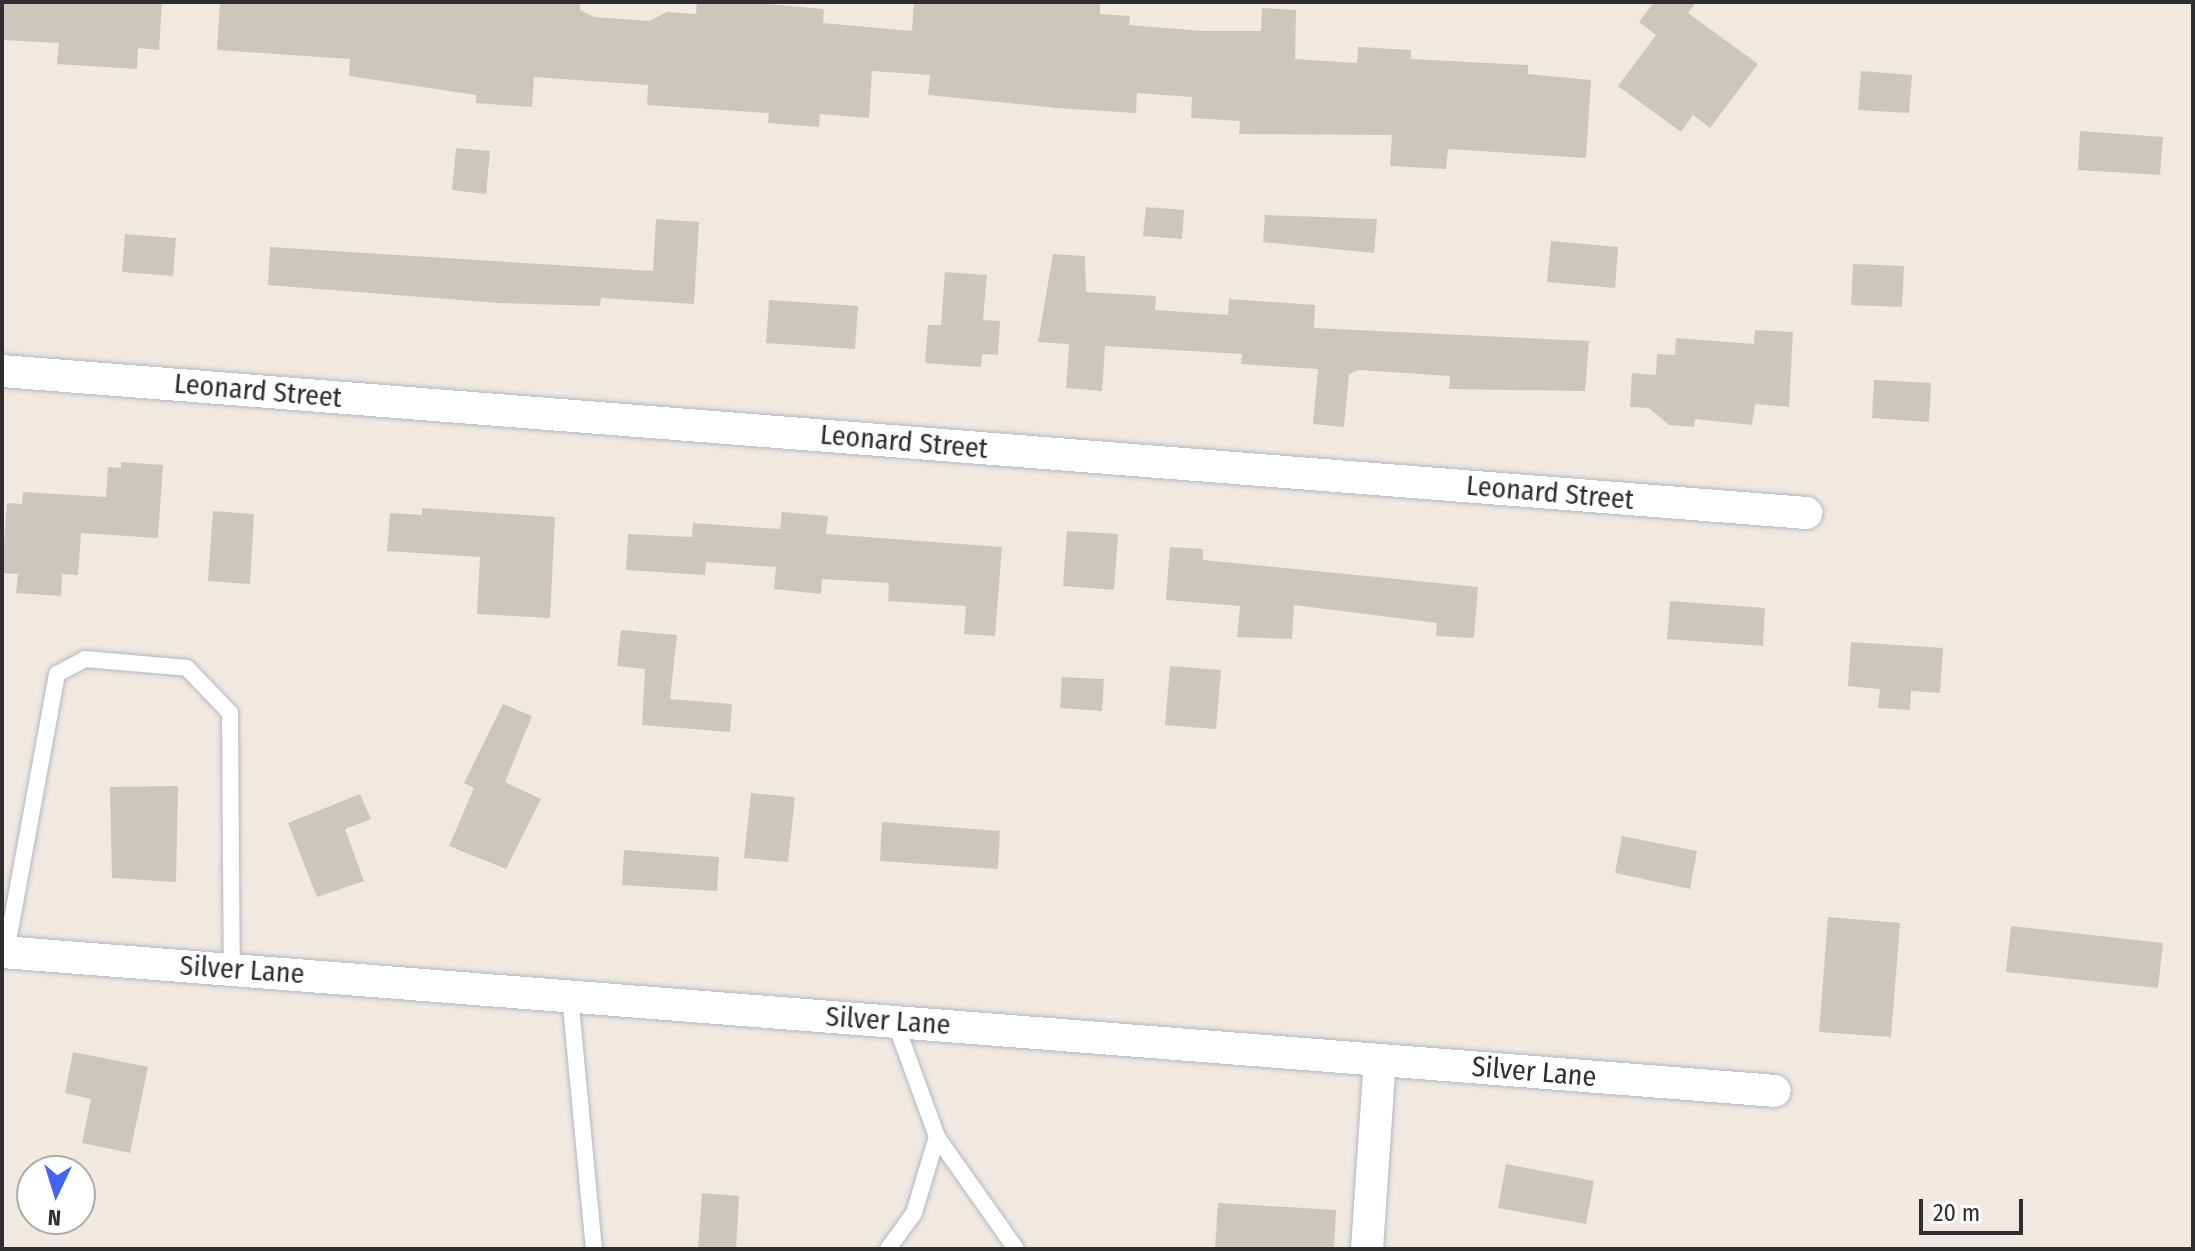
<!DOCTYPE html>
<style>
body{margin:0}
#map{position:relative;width:2195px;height:1251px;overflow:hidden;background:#efe9e1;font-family:"Fira Sans Condensed",sans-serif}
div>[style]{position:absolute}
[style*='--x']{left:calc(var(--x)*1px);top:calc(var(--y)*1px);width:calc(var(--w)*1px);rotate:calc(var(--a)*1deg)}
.building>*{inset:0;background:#cbc7bf}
.roads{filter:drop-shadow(0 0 2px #b4b7c1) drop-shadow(0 0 2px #b4b7c1)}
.lane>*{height:16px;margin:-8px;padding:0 8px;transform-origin:8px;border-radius:8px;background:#fff}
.street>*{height:32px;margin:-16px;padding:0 16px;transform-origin:16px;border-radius:16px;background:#fff}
span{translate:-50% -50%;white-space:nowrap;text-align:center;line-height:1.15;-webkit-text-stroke:6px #fff;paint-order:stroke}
.street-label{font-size:28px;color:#2e2e2e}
.frame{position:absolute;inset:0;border:4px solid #2e2e2e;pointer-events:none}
.north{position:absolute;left:16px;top:1155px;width:80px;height:80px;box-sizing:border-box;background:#fff;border:2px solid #ababab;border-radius:50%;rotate:184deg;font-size:22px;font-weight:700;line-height:32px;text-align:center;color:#2e2e2e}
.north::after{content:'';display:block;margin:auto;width:28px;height:36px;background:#4264fb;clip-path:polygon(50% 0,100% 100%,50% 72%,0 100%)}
.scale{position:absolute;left:1919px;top:1199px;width:104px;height:36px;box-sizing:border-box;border:4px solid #2e2e2e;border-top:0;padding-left:10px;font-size:24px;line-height:28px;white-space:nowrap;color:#2e2e2e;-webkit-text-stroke:6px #fff;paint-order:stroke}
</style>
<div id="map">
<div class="building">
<div style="clip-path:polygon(2px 2px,162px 2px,159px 50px,138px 48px,137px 69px,57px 64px,59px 43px,2px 40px)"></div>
<div style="clip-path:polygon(220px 2px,580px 2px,580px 10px,595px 17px,649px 21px,667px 12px,696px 14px,697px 2px,745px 2px,824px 9px,823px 23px,912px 31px,914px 2px,1100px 2px,1100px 14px,1130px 16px,1129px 25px,1203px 31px,1261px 31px,1262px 8px,1296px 10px,1295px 59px,1357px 63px,1358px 47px,1411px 50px,1411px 59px,1528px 65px,1528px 74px,1591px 80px,1586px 158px,1448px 149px,1446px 169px,1390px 166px,1392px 135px,1239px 134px,1240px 121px,1191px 118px,1192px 97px,1137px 93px,1136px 113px,1057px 108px,928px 95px,930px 75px,872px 71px,869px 118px,820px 114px,819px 127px,768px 123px,769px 113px,647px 105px,648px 85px,534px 77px,532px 107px,476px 103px,476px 95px,349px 76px,350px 59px,217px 50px)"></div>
<div style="clip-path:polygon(1654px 2px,1696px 2px,1688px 13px,1758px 64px,1710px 128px,1693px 115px,1681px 132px,1618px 86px,1656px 35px,1639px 22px)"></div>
<div style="clip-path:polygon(1861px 71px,1912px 75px,1909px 113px,1858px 110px)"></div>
<div style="clip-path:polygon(2080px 131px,2163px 137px,2160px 175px,2078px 170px)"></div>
<div style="clip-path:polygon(456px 148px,490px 151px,486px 194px,452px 190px)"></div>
<div style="clip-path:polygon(1146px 207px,1184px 210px,1182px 239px,1143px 236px)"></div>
<div style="clip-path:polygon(1265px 215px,1377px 219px,1374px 253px,1263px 242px)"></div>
<div style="clip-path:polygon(656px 219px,699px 222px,694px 304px,601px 298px,600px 306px,499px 303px,268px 285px,270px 247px,653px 271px)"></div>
<div style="clip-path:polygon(125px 234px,176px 238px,173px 276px,122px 272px)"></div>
<div style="clip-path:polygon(1551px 241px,1618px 247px,1615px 288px,1547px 282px)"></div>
<div style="clip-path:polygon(1053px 254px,1085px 256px,1086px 292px,1156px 296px,1155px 310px,1228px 315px,1229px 299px,1315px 305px,1314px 328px,1589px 341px,1585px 391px,1449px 389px,1450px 376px,1359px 370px,1349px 374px,1344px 427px,1313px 424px,1318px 369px,1241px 364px,1242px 354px,1105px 346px,1102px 391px,1066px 388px,1069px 344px,1038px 342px)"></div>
<div style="clip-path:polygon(1853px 264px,1904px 266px,1902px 307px,1851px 305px)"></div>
<div style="clip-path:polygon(945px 272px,987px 275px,983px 320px,1000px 321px,998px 355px,982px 354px,981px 367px,925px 363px,928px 325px,941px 325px)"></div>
<div style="clip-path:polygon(769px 300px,858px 306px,855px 349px,766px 343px)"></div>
<div style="clip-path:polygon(1755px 330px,1793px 332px,1789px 407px,1755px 404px,1752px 425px,1695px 419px,1694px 427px,1669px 425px,1649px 408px,1630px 407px,1632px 373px,1656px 375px,1657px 354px,1675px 355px,1676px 338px,1754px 344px)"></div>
<div style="clip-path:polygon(1874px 380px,1931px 383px,1929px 422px,1872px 418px)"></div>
<div style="clip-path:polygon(121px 462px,163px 465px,158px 538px,81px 533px,78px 575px,62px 574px,61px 596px,16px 593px,18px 574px,2px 573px,7px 503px,22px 504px,23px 492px,106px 497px,108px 467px,121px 468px)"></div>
<div style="clip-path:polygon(422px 508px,555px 517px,550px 618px,477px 614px,480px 557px,387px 551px,390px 513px,422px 515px)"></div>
<div style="clip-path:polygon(213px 511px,254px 514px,250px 584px,208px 581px)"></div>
<div style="clip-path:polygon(782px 512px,828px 516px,826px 534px,1002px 547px,995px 636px,964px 634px,966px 606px,888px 601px,889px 583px,822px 579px,821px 594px,774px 589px,776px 567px,706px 562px,705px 575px,626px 570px,628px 534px,692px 537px,693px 523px,780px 529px)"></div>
<div style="clip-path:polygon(1067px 531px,1118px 534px,1114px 590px,1063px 586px)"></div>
<div style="clip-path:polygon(1170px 547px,1203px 549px,1203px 560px,1478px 587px,1474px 638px,1436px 636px,1437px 623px,1294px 605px,1292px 639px,1237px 637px,1240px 606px,1166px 600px)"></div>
<div style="clip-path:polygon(1670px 601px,1765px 608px,1763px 646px,1667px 639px)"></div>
<div style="clip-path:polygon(621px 630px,677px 635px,670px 699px,732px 704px,730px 732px,642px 725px,645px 669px,617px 666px)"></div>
<div style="clip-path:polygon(1851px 642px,1943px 648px,1940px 693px,1911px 691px,1910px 710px,1878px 708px,1880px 689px,1848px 686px)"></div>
<div style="clip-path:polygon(1170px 666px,1221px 670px,1216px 729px,1165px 725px)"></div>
<div style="clip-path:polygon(1062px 677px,1104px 679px,1102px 711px,1060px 708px)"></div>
<div style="clip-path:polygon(503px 704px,532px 716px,505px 782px,541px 799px,506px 869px,449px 846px,474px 788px,464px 783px)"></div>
<div style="clip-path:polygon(178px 786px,176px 882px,112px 878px,110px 787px)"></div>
<div style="clip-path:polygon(751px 793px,795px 797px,788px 862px,744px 858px)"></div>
<div style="clip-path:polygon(360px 794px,371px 819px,345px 829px,364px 881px,317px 897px,288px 823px)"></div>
<div style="clip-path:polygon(882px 822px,1000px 831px,998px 869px,880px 861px)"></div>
<div style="clip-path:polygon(1622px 836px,1697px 851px,1690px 889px,1615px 873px)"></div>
<div style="clip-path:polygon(624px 850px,719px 857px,717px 891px,622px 885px)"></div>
<div style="clip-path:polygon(1828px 917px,1900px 923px,1891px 1037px,1819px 1032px)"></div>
<div style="clip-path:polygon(2011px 926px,2163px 943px,2158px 988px,2006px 972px)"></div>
<div style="clip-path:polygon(73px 1052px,148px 1067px,130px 1153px,82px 1143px,91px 1099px,65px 1093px)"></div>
<div style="clip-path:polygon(1506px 1164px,1594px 1181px,1586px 1224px,1498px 1208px)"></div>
<div style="clip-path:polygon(702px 1193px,739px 1196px,736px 1249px,698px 1249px)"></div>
<div style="clip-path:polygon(1218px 1203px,1336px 1210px,1334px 1249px,1215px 1249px)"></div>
</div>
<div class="roads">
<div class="lane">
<div style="--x:6;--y:952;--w:283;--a:-79.6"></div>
<div style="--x:57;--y:674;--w:32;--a:-28"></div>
<div style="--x:85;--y:659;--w:102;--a:5"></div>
<div style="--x:187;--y:668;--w:62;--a:46.3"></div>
<div style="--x:230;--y:713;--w:256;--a:89.6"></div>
<div style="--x:570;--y:996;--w:254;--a:84.6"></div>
<div style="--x:895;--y:1022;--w:122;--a:69.9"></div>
<div style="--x:937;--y:1137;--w:137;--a:54.8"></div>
<div style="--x:888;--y:1249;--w:44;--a:-54.2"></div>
<div style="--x:914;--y:1213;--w:79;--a:-73.2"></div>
</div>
<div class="street">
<div style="--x:2;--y:371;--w:1810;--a:4.5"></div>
<div style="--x:2;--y:952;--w:1778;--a:4.48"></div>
<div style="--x:1367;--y:1249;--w:189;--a:-86.1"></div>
</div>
</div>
<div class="street-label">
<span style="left:258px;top:391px;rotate:5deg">Leonard Street</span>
<span style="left:904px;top:442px;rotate:5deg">Leonard Street</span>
<span style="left:1550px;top:493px;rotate:5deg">Leonard Street</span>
<span style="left:242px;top:970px;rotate:4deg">Silver Lane</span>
<span style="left:888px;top:1021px;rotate:4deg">Silver Lane</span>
<span style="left:1534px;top:1072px;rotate:5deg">Silver Lane</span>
</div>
<div class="frame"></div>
<div class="north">N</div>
<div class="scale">20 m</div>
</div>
